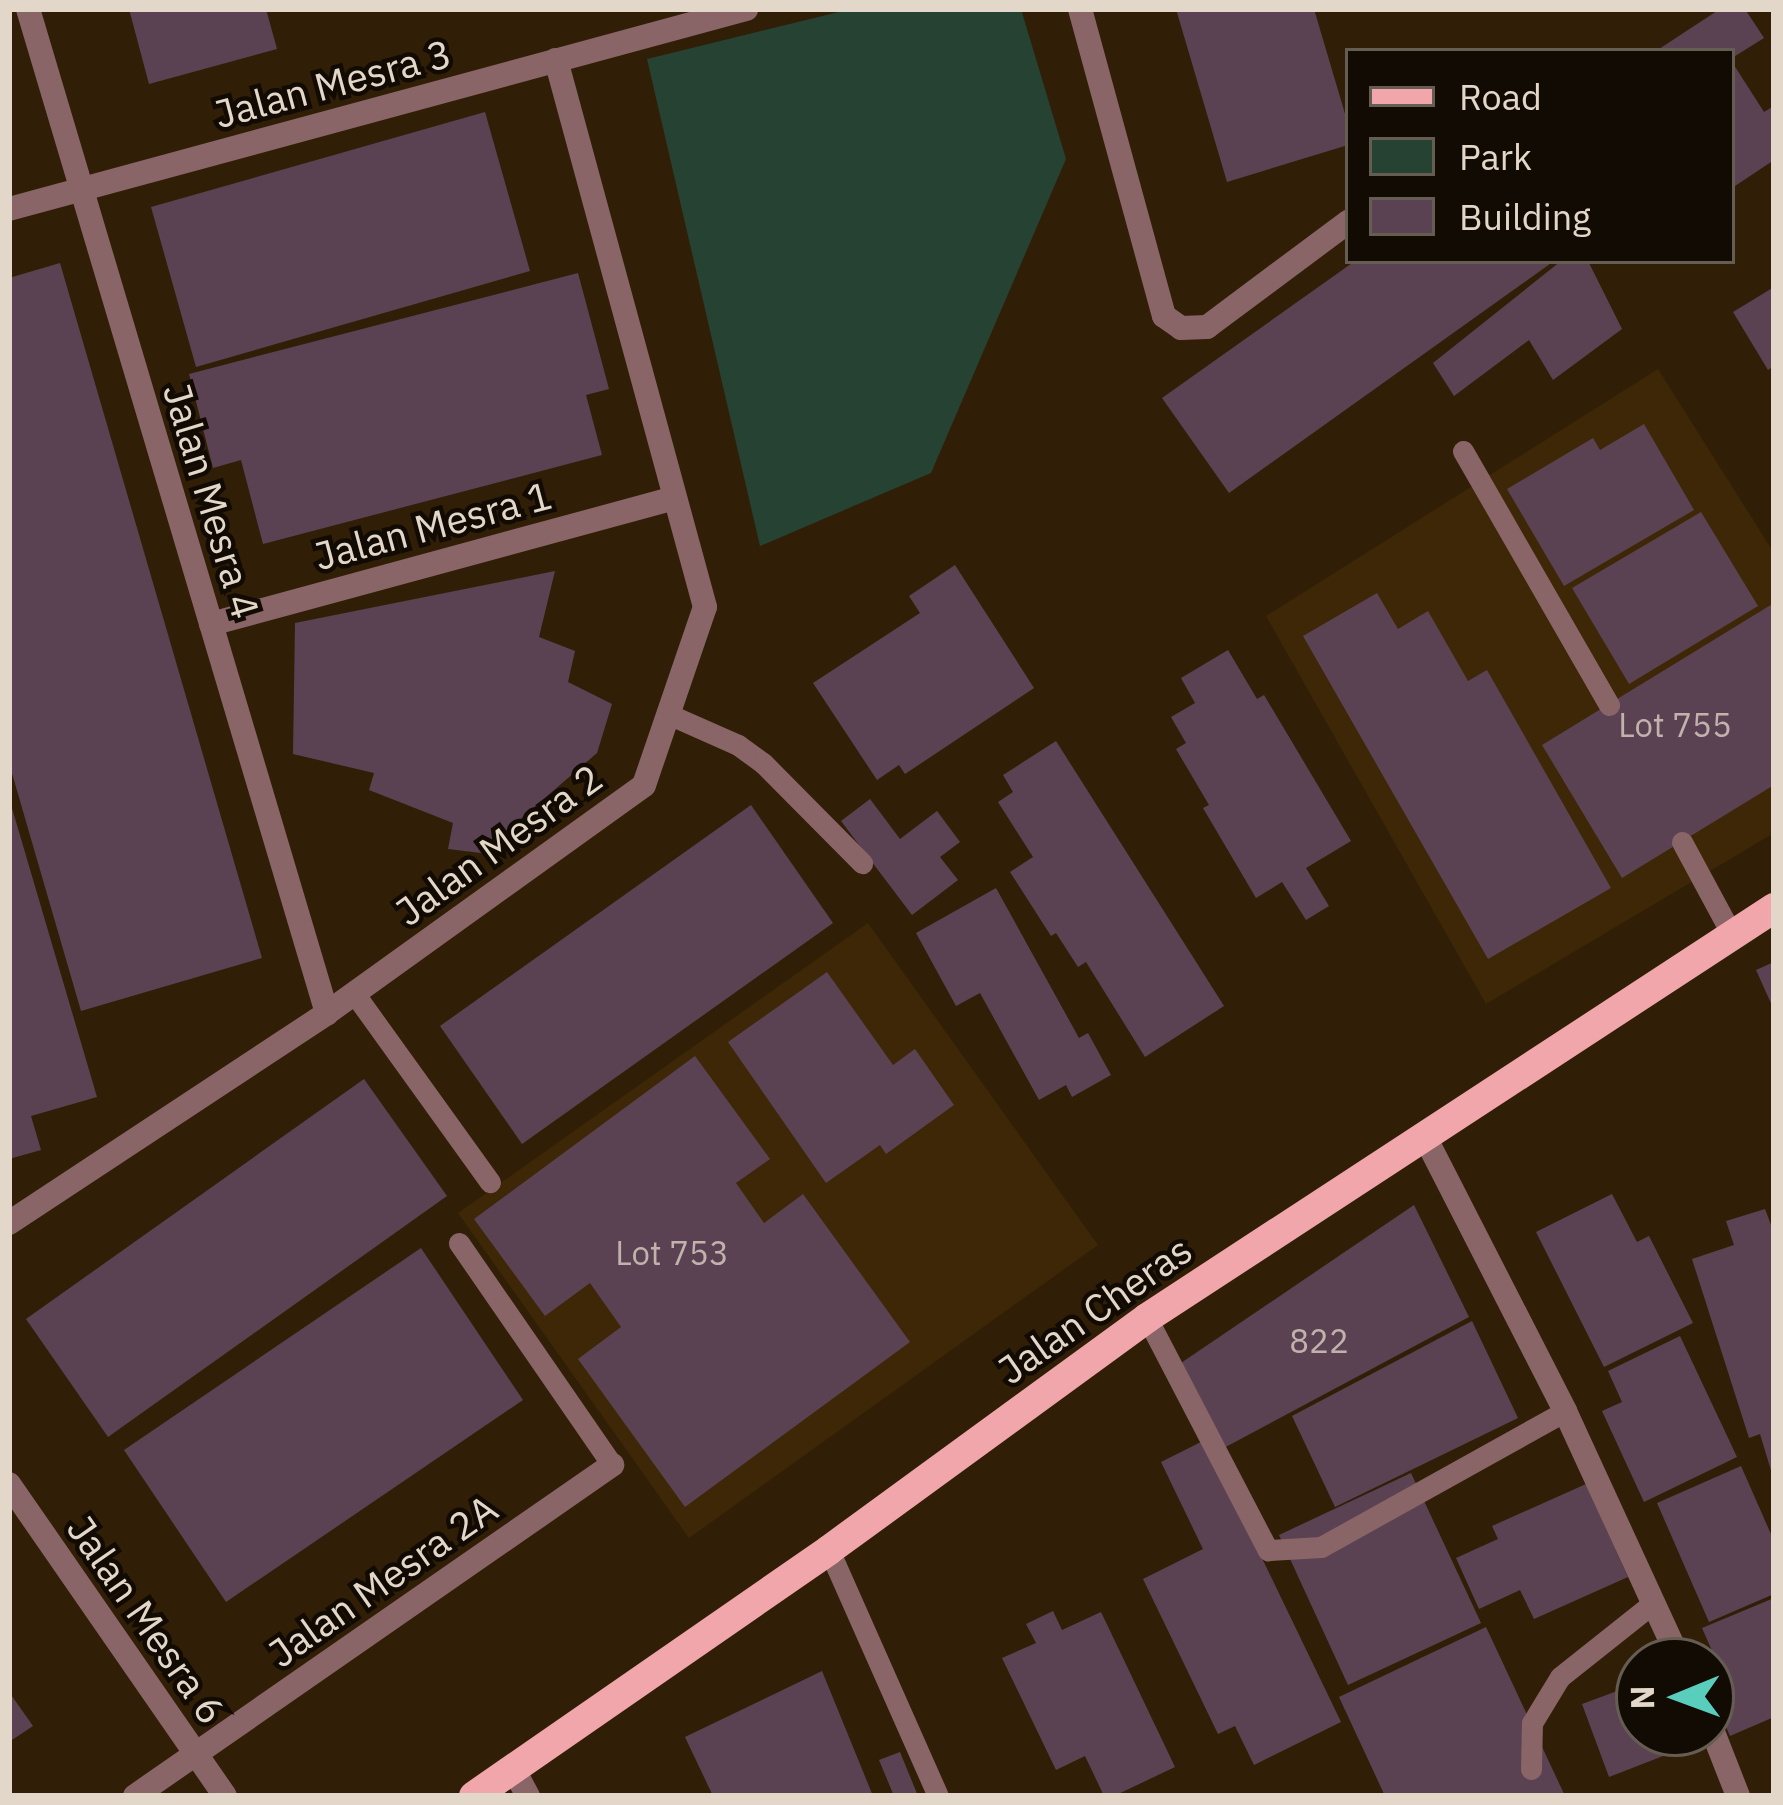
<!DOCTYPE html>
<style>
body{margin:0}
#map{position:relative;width:1783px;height:1805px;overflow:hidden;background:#301f06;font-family:"IBM Plex Sans",sans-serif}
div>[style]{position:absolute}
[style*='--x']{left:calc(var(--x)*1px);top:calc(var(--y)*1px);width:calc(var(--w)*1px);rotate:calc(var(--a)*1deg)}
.built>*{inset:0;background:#3d2706}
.green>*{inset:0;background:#264232}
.building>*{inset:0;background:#5b4253}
.service>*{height:21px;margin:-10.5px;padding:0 10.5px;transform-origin:10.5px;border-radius:10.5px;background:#896567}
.minor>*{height:24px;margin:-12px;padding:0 12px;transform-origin:12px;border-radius:12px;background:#896567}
.primary>*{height:30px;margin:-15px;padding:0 15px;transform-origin:15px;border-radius:15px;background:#f0a6ab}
span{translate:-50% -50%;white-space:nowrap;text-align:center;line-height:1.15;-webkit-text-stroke:9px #120b03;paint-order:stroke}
.number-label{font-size:33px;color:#c1b2ac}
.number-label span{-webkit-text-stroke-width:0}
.street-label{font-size:39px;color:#e3d7c9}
.frame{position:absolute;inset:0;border:12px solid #e3d7c9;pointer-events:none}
.legend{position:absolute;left:1345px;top:48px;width:390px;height:216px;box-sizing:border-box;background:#120b03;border:3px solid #665d52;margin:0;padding:15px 21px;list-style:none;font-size:36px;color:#e3d7c9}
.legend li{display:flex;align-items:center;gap:24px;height:60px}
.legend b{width:60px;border:3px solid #665d52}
.north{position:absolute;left:1615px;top:1637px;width:120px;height:120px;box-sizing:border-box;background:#120b03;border:3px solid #665d52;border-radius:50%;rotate:269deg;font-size:33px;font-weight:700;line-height:48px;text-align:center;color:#e3d7c9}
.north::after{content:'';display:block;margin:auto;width:42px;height:54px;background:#5acebd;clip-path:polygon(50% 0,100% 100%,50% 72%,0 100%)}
</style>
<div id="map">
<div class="built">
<div style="clip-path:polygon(1658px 369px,1774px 553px,1774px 833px,1486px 1004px,1266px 616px)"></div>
<div style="clip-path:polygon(868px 923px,1098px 1245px,689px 1538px,458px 1213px)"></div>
</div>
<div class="green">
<div style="clip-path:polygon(851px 9px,1021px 9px,1066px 159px,931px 473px,760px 546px,647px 59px)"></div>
</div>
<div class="building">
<div style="clip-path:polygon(129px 9px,266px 9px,277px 49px,149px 84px)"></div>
<div style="clip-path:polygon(1176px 9px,1314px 9px,1348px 124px,1348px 145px,1227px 182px)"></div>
<div style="clip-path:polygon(1720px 9px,1745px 9px,1764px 38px,1732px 58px,1732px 51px,1656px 51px)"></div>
<div style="clip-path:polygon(1732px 62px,1764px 112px,1774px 106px,1774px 160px,1732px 188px)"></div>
<div style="clip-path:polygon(485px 112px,530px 271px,196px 367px,151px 207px)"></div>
<div style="clip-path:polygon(1355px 261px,1554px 261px,1229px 493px,1162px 398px)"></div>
<div style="clip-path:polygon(1561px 261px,1588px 261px,1622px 329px,1553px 380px,1529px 340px,1454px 396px,1433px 363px)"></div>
<div style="clip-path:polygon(60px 263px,262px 958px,81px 1011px,9px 763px,9px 278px)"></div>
<div style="clip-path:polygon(578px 273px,609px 389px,586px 395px,602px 455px,263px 544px,241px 460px,213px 468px,189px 374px)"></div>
<div style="clip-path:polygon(1774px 287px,1774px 366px,1768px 370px,1733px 312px)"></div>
<div style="clip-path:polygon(1644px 424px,1694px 510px,1564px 586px,1507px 489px,1593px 438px,1600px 450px)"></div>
<div style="clip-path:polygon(1701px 512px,1758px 606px,1629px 684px,1572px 588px)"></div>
<div style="clip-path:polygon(955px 565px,1034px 688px,905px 774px,899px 765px,877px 780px,813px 683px,920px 613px,909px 596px)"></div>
<div style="clip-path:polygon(555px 571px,539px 637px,575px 651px,568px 682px,612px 704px,597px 753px,481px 853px,448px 849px,453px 823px,369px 790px,374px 773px,293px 754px,295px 623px)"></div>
<div style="clip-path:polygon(1377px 593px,1398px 629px,1428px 611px,1468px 681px,1487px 670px,1611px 888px,1488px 959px,1303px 636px)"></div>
<div style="clip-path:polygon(1774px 603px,1774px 785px,1622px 878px,1542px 745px)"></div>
<div style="clip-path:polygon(1228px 650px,1257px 699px,1264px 695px,1351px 841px,1306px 868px,1329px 906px,1306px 920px,1282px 882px,1256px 898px,1203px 808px,1209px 805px,1176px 749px,1186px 743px,1171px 717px,1195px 703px,1181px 678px)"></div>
<div style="clip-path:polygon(1056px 741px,1224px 1006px,1145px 1057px,1086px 962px,1078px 967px,1056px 933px,1051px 936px,1010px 872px,1033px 857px,998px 802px,1013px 792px,1003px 775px)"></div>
<div style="clip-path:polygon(9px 798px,97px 1097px,31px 1116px,41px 1150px,9px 1159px)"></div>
<div style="clip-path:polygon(870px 799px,900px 839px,937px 811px,960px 842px,940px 857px,958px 880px,912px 915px,841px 821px)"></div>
<div style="clip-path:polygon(751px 805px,833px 923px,522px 1144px,440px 1026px)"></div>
<div style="clip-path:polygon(996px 888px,1079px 1038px,1088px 1033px,1111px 1075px,1072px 1097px,1066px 1085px,1039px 1100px,980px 993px,956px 1006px,916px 933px)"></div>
<div style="clip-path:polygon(1774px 962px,1774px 1010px,1756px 970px)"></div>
<div style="clip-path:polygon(827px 972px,893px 1065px,915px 1049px,954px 1105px,886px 1154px,880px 1145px,826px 1183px,728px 1042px)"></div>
<div style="clip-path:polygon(695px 1056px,770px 1159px,736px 1183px,764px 1223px,803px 1194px,910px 1342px,685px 1507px,578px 1359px,621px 1327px,590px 1283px,545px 1316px,474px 1219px)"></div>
<div style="clip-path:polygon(364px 1079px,447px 1196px,108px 1437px,26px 1319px)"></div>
<div style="clip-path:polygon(1612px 1194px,1637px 1242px,1649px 1236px,1693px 1323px,1604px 1367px,1536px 1232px)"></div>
<div style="clip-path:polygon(1414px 1205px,1469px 1317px,1220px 1450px,1178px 1365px)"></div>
<div style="clip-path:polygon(1765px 1209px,1774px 1233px,1773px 1477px,1760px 1434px,1749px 1438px,1692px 1259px,1734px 1245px,1726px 1221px)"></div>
<div style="clip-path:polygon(421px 1248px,523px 1400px,226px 1602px,124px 1450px)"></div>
<div style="clip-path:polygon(1472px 1321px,1518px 1418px,1335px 1507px,1292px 1416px)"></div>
<div style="clip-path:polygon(1680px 1336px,1737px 1457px,1644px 1502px,1602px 1411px,1622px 1402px,1608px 1371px)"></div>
<div style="clip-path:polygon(1205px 1440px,1341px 1722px,1254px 1765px,1235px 1726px,1218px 1734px,1143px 1579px,1203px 1549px,1161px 1462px)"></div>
<div style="clip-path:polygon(1741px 1466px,1774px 1541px,1774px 1594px,1709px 1622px,1657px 1503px)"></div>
<div style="clip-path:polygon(1411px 1473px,1481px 1623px,1348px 1685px,1279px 1535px)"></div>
<div style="clip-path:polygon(1586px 1484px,1628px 1577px,1534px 1619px,1520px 1590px,1479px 1609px,1456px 1558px,1498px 1539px,1492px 1526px)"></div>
<div style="clip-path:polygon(1774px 1598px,1774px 1717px,1730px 1736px,1711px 1692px,1711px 1673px,1720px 1669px,1702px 1628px)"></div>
<div style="clip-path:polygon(1053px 1611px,1062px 1630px,1101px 1612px,1175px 1767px,1114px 1796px,1104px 1796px,1085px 1756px,1056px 1770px,1002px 1658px,1036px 1643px,1026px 1624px)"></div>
<div style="clip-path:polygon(1486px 1627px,1565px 1796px,1385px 1796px,1339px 1697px)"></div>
<div style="clip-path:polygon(822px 1671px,873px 1796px,713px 1796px,685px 1737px)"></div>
<div style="clip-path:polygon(1639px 1683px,1639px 1733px,1690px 1733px,1694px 1744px,1609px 1777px,1582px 1704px)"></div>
<div style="clip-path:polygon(9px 1692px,33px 1726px,9px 1742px)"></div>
<div style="clip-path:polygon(900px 1752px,918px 1796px,894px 1796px,879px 1760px)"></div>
</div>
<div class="service">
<div style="--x:1463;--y:451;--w:293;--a:60.1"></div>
<div style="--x:668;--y:714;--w:77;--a:23.9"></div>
<div style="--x:738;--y:745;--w:31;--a:36"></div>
<div style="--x:763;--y:763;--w:141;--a:45.3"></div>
<div style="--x:1682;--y:842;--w:106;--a:61.7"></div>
<div style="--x:354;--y:993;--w:233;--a:54.3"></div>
<div style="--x:459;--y:1243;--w:270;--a:55.4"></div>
<div style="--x:1147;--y:1318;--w:262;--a:62.5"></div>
<div style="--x:1268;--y:1550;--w:53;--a:-3.2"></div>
<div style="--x:1321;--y:1547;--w:279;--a:-29.1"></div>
<div style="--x:829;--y:1550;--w:269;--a:66.1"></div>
<div style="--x:1531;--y:1769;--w:46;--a:-88.8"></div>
<div style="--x:1532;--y:1723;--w:54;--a:-58.7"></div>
<div style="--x:1560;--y:1677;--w:119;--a:-38.5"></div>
</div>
<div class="minor">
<div style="--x:28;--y:9;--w:1048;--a:73.42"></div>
<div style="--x:1080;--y:9;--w:318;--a:74.7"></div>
<div style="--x:1164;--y:316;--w:21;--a:35"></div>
<div style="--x:1181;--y:328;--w:26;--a:-2"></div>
<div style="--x:1207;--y:327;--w:176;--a:-36.7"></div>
<div style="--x:9;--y:209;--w:764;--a:-15.18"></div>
<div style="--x:211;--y:624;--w:480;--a:-15.2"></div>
<div style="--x:1425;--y:1137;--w:308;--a:62.9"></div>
<div style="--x:1565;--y:1411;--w:275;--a:65.3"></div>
<div style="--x:9;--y:1223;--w:381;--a:-33.4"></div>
<div style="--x:327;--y:1013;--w:390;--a:-35.7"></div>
<div style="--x:644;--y:785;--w:188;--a:-71.1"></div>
<div style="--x:705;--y:607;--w:567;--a:-105.24"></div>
<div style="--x:9;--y:1484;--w:379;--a:55.3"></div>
<div style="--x:1711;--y:1727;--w:74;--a:68.6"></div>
<div style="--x:514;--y:1770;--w:30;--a:62"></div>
<div style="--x:135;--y:1796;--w:581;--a:-34.76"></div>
</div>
<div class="primary">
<div style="--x:474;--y:1796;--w:432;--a:-34.7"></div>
<div style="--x:829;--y:1550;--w:394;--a:-36.1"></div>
<div style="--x:1147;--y:1318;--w:749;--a:-33.18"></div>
</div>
<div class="number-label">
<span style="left:1675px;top:725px">Lot 755</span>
<span style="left:672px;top:1253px">Lot 753</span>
<span style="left:1319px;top:1341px">822</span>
</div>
<div class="street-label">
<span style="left:333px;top:84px;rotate:-15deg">Jalan Mesra 3</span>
<span style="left:211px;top:501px;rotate:73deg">Jalan Mesra 4</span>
<span style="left:433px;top:526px;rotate:-15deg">Jalan Mesra 1</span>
<span style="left:499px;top:845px;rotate:-36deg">Jalan Mesra 2</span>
<span style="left:1095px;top:1310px;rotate:-35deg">Jalan Cheras</span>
<span style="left:383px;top:1581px;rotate:-35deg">Jalan Mesra 2A</span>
<span style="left:146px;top:1620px;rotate:55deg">Jalan Mesra 6</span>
</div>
<div class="frame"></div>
<ul class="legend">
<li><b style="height:15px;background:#f0a6ab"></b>Road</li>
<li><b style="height:33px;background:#264232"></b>Park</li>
<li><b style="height:33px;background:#5b4253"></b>Building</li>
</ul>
<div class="north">N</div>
</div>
